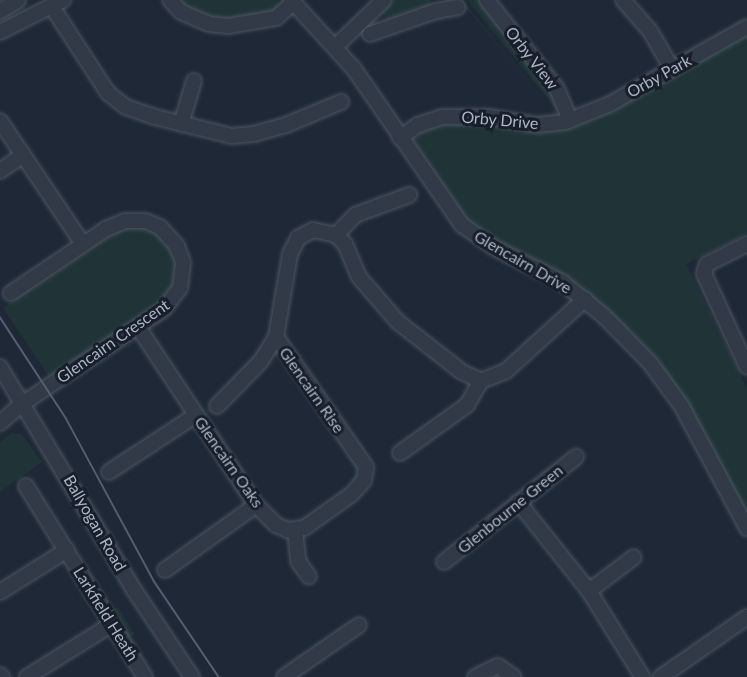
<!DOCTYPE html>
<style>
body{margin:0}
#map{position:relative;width:747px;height:677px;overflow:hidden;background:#1e2836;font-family:Lato,sans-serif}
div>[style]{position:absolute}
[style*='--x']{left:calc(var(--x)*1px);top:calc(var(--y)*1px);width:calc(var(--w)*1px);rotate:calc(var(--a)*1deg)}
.green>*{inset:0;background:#203437}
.roads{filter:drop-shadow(0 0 2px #4c5562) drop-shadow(0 0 2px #4c5562)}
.minor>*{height:14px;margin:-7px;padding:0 7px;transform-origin:7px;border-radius:7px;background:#323a47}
.tram>*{height:1.5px;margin:-0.75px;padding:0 0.75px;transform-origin:0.75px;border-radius:0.75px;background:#535e6e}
span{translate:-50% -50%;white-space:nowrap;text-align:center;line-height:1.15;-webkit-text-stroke:6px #181f2b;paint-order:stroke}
.street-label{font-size:16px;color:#abb5c4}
</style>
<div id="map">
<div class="green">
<div style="clip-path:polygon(178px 0,278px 0,280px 4px,277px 12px,218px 23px,185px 8px)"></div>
<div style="clip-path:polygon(387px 0,431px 0,428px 7px,389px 21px,381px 12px)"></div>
<div style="clip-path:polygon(440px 0,462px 0,554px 113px,471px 13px,458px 3px)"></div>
<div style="clip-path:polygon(467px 0,482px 0,557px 93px,558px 111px)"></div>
<div style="clip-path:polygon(747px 34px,747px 234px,686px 264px,747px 388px,747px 516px,657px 363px,627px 330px,567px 279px,496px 242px,465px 220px,412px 145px,422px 132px,442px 125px,480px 124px,552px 131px,591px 121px)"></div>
<div style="clip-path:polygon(122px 227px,147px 228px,161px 235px,176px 257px,176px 283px,160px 306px,50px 378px,3px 308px,18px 295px)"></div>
<div style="clip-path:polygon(11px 433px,22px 434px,42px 462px,0 492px,0 443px)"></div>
<div style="clip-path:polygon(118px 607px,135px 634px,128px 638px,110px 610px)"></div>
</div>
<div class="roads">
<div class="minor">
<div style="--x:170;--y:0;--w:16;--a:47"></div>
<div style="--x:181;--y:12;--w:30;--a:23"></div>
<div style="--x:209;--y:24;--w:19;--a:6"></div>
<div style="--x:228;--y:26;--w:49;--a:-9.5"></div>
<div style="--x:276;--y:18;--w:24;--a:-42"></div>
<div style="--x:291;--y:0;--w:93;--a:47.6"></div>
<div style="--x:354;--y:69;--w:190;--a:55.3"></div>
<div style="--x:462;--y:225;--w:38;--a:35"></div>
<div style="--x:493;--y:247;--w:77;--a:26.9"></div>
<div style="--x:562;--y:282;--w:54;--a:39"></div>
<div style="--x:604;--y:316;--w:66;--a:45.6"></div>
<div style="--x:650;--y:363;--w:52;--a:53.6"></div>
<div style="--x:681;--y:405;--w:140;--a:61.8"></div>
<div style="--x:487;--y:0;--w:113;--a:51.8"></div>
<div style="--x:557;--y:89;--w:34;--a:67"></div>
<div style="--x:623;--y:0;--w:41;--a:48.9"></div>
<div style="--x:650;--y:31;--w:44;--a:59.9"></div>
<div style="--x:52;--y:7;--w:103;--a:56.9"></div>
<div style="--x:108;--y:93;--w:23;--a:38"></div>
<div style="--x:126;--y:107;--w:31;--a:19"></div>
<div style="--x:155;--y:117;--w:79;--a:13.9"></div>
<div style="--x:232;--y:136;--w:22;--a:-5"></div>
<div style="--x:254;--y:134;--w:33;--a:-16"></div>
<div style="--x:286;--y:125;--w:60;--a:-22.7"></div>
<div style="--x:0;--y:11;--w:21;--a:-31"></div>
<div style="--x:0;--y:32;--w:71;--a:-26.9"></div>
<div style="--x:370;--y:34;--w:70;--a:-19.2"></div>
<div style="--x:436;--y:11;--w:22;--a:-10"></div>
<div style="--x:336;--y:46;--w:66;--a:-43.8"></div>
<div style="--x:0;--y:121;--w:148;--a:56"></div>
<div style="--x:181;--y:124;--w:45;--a:-73.2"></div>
<div style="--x:400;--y:138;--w:22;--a:-36"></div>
<div style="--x:418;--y:125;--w:26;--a:-18"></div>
<div style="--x:443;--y:117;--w:46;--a:0"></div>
<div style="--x:489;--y:117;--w:49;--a:9.5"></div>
<div style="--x:537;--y:125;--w:28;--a:-6"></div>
<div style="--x:565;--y:122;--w:48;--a:-21.8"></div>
<div style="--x:610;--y:104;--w:157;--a:-29.3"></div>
<div style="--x:0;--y:171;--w:28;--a:-35"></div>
<div style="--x:336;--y:235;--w:28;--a:-46"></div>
<div style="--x:355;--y:215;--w:58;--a:-20.3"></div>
<div style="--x:747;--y:244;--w:45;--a:153.4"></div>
<div style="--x:707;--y:264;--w:10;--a:107"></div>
<div style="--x:704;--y:274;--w:102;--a:65.2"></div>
<div style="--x:138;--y:327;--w:214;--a:56.5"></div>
<div style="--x:256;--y:505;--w:28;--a:45"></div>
<div style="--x:276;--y:525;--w:13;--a:23"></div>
<div style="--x:288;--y:530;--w:16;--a:-7"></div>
<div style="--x:304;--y:528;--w:59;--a:-35.3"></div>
<div style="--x:352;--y:494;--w:18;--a:-49"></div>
<div style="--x:364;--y:480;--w:13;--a:-81"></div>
<div style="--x:366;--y:467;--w:158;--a:-124.7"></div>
<div style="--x:276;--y:337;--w:84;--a:-80.4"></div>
<div style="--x:290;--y:254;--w:18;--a:-63"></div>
<div style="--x:298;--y:238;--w:17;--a:-28"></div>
<div style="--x:313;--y:230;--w:24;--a:12"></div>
<div style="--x:336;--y:235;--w:13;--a:45"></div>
<div style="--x:345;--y:244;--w:36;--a:67"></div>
<div style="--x:359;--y:277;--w:60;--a:49.1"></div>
<div style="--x:398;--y:322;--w:81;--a:38"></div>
<div style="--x:462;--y:372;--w:21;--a:25"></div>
<div style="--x:0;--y:367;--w:260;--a:59"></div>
<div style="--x:134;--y:590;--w:105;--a:56.3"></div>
<div style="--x:481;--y:381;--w:27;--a:-22"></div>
<div style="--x:506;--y:371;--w:107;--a:-42.3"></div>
<div style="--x:217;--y:406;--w:63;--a:-45.6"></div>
<div style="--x:261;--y:361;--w:28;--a:-58"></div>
<div style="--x:0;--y:423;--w:29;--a:-41"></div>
<div style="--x:22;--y:404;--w:171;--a:-33.8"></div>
<div style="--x:164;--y:309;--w:26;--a:-53"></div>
<div style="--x:180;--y:288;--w:26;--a:-83"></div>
<div style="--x:183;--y:262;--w:17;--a:-111"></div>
<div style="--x:177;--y:246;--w:25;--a:-132"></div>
<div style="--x:160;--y:227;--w:16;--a:-158"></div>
<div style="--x:145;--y:221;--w:20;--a:180"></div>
<div style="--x:125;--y:221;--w:21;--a:157"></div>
<div style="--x:106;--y:229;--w:115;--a:146"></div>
<div style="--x:400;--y:453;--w:82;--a:-35.6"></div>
<div style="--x:467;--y:405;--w:28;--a:-60"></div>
<div style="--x:109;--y:472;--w:104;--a:-33.2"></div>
<div style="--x:26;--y:486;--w:225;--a:58.1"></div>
<div style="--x:518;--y:502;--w:114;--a:51.4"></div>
<div style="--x:589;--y:591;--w:100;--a:58.1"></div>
<div style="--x:295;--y:530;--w:31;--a:84"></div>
<div style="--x:298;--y:561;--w:19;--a:55"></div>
<div style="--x:444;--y:562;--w:169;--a:-38.5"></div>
<div style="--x:165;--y:570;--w:112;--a:-35.5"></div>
<div style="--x:589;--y:591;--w:56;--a:-37.1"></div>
<div style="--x:0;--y:592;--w:79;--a:-32.1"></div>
<div style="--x:0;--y:675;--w:3;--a:45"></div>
<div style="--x:27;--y:677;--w:100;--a:-31.9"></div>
<div style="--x:284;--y:677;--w:91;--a:-34.7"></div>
<div style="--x:475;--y:677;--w:25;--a:-26"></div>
<div style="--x:498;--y:666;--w:19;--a:35"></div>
<div style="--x:661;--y:677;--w:105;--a:-34.9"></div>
</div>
</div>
<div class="tram">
<div style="--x:0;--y:317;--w:121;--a:56.8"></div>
<div style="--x:66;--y:418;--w:185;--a:61.6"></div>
<div style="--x:154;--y:581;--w:116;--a:55.9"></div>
</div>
<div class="street-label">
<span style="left:532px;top:58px;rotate:52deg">Orby View</span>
<span style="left:659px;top:76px;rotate:-29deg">Orby Park</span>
<span style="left:500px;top:120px;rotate:5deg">Orby Drive</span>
<span style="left:523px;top:262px;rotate:30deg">Glencairn Drive</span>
<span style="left:113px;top:341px;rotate:-35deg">Glencairn Crescent</span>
<span style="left:312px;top:390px;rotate:55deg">Glencairn Rise</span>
<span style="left:229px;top:462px;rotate:55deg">Glencairn Oaks</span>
<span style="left:510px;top:509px;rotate:-39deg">Glenbourne Green</span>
<span style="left:95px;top:523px;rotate:60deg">Ballyogan Road</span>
<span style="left:106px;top:614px;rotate:58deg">Larkfield Heath</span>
</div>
</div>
